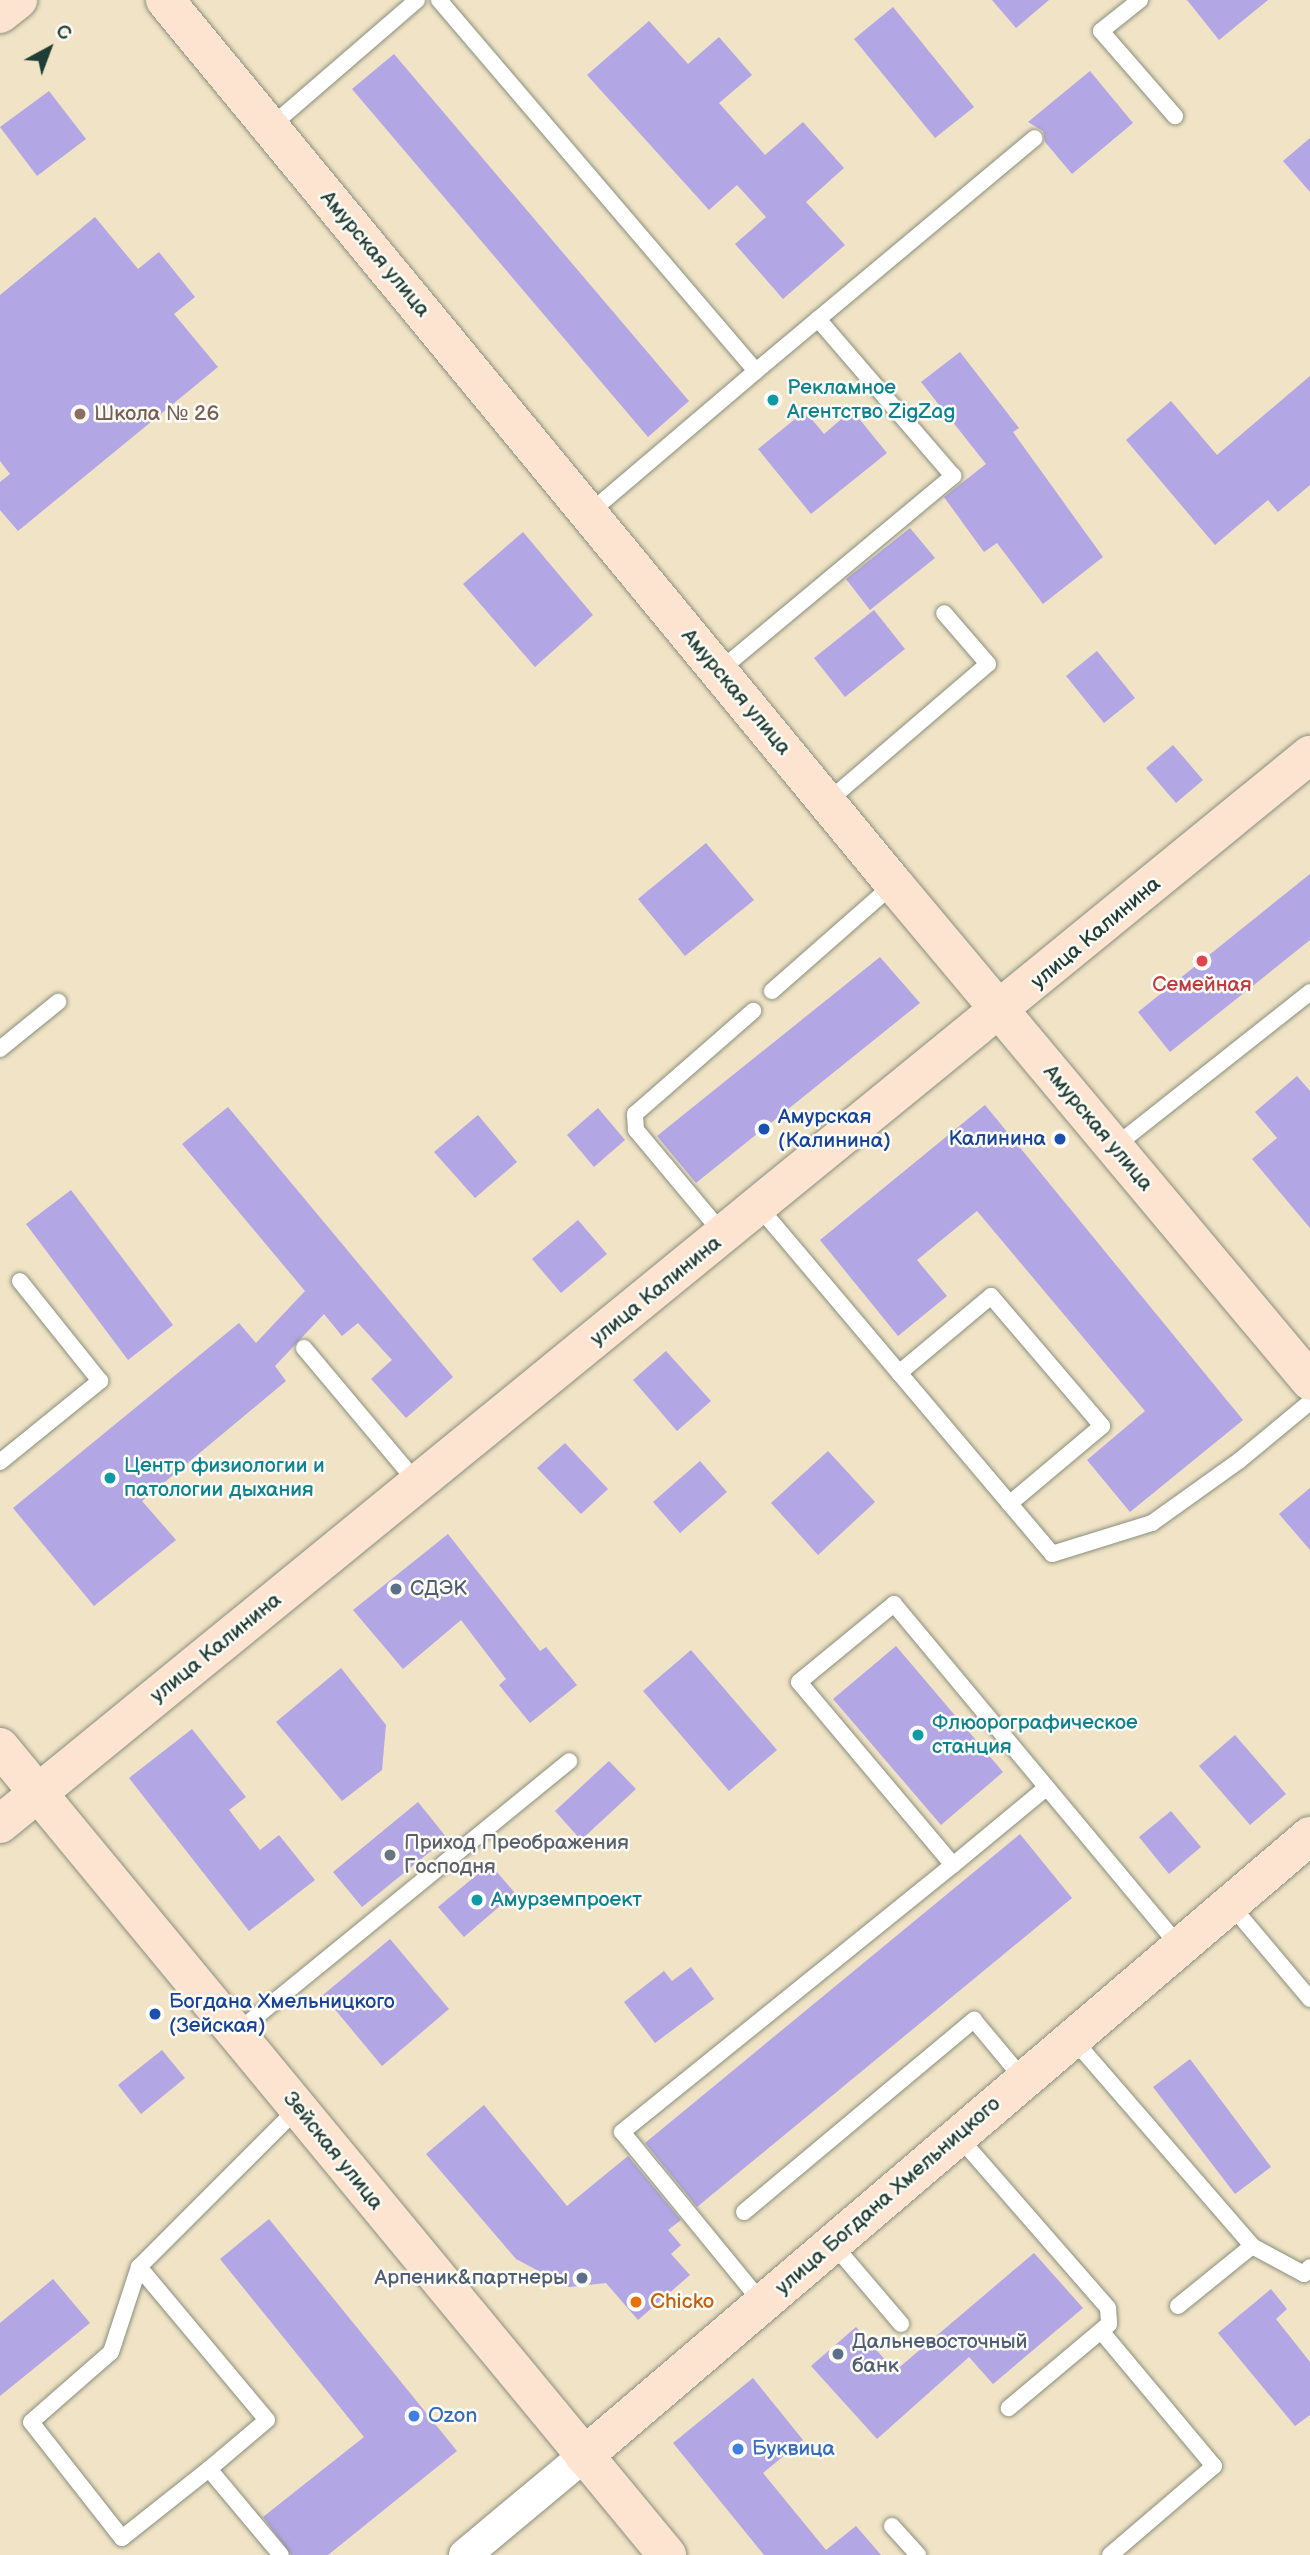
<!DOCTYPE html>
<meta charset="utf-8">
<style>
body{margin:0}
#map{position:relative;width:1310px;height:2555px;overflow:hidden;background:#f1e3c6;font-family:"Balsamiq Sans",sans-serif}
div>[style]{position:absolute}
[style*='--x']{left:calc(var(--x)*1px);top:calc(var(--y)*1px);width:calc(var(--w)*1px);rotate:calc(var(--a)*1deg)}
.building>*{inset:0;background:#b2a6e5}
.roads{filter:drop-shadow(0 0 2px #88907d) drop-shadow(0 0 2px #88907d)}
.lane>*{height:16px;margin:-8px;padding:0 8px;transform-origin:8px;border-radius:8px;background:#fff}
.street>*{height:32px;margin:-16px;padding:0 16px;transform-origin:16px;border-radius:16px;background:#fff}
.secondary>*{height:38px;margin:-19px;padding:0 19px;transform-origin:19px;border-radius:19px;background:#fde4d1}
.dots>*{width:19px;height:19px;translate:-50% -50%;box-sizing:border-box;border:4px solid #fdfcf7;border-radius:50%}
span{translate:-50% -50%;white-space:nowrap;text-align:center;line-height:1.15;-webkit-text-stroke:5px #fdfcf7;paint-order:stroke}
.street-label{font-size:21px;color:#1f3d34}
.culture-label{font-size:21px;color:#0d838f}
.left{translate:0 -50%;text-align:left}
.education-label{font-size:21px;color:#785e54}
.health-label{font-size:21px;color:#be3a42}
.transit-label{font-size:21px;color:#164399}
.right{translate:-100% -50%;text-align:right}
.service-label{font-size:21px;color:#4e5e75}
.worship-label{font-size:21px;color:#5b616d}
.food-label{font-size:21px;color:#c56008}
.shop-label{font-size:21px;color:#366cbe}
.north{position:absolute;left:14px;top:14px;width:70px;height:70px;-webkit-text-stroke:5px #fdfcf7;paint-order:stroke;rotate:41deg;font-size:19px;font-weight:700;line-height:28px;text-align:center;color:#1f3d34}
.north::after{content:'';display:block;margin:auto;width:24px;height:32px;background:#1f3d34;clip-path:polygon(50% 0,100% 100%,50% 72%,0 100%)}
</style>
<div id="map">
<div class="building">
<div style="clip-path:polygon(992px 0,1049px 0,1016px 28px)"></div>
<div style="clip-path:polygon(1187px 0,1268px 0,1219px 40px)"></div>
<div style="clip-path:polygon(893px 7px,974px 107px,935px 138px,854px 39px)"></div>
<div style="clip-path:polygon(649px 21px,688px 64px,719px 37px,752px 75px,719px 103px,765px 155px,803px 122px,844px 168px,806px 202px,845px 245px,783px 299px,735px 244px,766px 217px,737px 185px,709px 210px,587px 75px)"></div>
<div style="clip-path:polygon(394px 54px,689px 401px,648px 437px,352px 89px)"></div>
<div style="clip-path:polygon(1090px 71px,1133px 123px,1072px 174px,1045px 142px,1043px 131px,1028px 122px)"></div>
<div style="clip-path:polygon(49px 91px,86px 139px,37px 176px,0 127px)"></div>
<div style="clip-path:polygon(1310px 138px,1310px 192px,1283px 161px)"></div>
<div style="clip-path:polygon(95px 217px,138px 269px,159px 252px,195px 297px,174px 314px,218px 367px,18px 531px,0 510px,0 482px,10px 474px,0 461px,0 295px)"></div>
<div style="clip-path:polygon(960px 352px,1019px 428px,1013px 432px,1103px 557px,1043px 604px,997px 543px,984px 552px,944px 497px,986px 464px,921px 382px)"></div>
<div style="clip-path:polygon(1310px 376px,1310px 485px,1278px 512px,1268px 500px,1215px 545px,1126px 440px,1171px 401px,1217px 455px)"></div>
<div style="clip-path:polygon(852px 410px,887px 453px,811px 514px,758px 449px,805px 411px,824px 434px)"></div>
<div style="clip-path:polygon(910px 528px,935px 558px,870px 610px,846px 579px)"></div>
<div style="clip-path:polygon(523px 532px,593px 615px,535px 667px,463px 584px)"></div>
<div style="clip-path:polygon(874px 610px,905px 649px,845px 697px,814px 658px)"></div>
<div style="clip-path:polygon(1097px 651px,1135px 698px,1104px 723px,1066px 676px)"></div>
<div style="clip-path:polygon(1173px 745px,1203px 780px,1176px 803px,1146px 768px)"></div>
<div style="clip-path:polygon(706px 843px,754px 900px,685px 956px,638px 899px)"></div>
<div style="clip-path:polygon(1310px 874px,1310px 940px,1170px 1052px,1138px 1012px)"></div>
<div style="clip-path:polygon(880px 957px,920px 1003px,696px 1183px,657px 1136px)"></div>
<div style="clip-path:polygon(1297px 1076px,1310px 1091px,1310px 1228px,1252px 1159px,1277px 1138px,1255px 1112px)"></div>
<div style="clip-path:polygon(985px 1105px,1243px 1420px,1130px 1512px,1087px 1460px,1145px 1411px,977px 1211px,917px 1260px,947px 1296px,898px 1336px,820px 1240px)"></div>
<div style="clip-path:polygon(228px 1107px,453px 1377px,406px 1418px,371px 1379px,392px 1360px,358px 1323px,342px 1336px,324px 1314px,275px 1366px,286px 1381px,142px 1501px,176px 1540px,94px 1606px,13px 1508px,239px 1323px,256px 1343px,305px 1291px,182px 1144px)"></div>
<div style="clip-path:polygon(598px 1108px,625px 1140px,594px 1167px,567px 1135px)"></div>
<div style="clip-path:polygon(478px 1115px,517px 1162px,475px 1198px,434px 1152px)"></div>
<div style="clip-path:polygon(71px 1190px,173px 1325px,128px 1360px,26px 1224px)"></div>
<div style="clip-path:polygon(578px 1220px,607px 1254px,561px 1293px,532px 1259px)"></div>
<div style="clip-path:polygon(666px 1351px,711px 1401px,677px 1431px,633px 1380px)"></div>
<div style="clip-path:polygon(565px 1443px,608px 1489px,581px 1514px,537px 1468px)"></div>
<div style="clip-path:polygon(828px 1451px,875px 1502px,818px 1555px,771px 1503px)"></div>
<div style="clip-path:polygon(700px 1461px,727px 1492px,680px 1533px,653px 1502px)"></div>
<div style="clip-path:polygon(1310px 1488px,1310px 1550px,1279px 1514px)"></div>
<div style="clip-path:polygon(448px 1534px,540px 1651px,546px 1647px,577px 1685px,530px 1723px,499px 1685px,506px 1679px,461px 1620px,403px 1669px,353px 1610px)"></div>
<div style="clip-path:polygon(896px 1646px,1003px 1772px,941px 1825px,833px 1699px)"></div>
<div style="clip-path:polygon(691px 1650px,777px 1750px,729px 1791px,643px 1691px)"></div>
<div style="clip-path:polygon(341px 1668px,386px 1725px,382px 1770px,342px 1801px,276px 1722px)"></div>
<div style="clip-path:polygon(192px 1729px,246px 1797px,229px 1810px,260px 1850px,279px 1835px,315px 1880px,249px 1931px,129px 1778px)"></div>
<div style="clip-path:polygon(1235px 1735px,1286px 1794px,1250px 1825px,1199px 1766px)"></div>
<div style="clip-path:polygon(609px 1761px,636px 1789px,581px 1840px,555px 1811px)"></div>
<div style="clip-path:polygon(418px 1802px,447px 1838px,362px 1907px,333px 1872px)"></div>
<div style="clip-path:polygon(1171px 1811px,1201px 1847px,1169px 1874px,1139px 1837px)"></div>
<div style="clip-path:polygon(1020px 1834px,1072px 1898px,697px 2207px,645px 2143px)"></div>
<div style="clip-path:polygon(490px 1864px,515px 1893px,464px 1937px,438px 1907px)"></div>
<div style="clip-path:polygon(390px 1939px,449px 2009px,382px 2066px,323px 1995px)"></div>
<div style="clip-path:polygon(691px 1967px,714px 1999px,655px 2043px,624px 2002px,664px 1971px,672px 1981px)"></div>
<div style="clip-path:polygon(162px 2050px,185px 2078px,141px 2114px,118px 2085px)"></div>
<div style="clip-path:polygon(1190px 2059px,1271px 2167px,1235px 2194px,1153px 2087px)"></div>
<div style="clip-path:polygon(484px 2105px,567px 2206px,628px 2156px,681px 2220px,668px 2230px,681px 2245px,671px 2254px,690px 2275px,638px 2320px,606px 2283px,569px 2287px,516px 2259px,426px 2154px)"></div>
<div style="clip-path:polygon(269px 2219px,457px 2451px,328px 2555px,291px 2555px,263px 2517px,364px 2437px,220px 2259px)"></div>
<div style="clip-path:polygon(1034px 2253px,1083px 2308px,993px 2384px,969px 2357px,877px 2439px,811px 2366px,856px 2327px,895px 2371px)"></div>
<div style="clip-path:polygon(53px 2279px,90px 2323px,0 2396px,0 2323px)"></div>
<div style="clip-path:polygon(1271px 2289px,1287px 2309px,1276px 2319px,1310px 2362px,1310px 2415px,1295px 2426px,1218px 2333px)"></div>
<div style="clip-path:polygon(753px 2378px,803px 2440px,763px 2473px,826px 2550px,856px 2526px,881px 2555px,764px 2555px,673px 2443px)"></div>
</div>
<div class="roads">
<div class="lane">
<div style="--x:439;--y:0;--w:488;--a:49.5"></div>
<div style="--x:756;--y:371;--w:219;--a:139.6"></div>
<div style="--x:1140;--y:0;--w:50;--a:141.5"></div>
<div style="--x:1101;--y:31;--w:113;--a:49"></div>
<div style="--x:270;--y:127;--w:194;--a:-40.8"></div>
<div style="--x:756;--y:371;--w:363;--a:-39.9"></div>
<div style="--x:719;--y:671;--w:305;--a:-39.8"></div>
<div style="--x:953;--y:476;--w:207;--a:-130.7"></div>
<div style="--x:827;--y:802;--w:212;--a:-40.6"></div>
<div style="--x:988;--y:664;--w:67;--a:-130.8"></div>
<div style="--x:772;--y:991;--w:162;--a:-41.3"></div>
<div style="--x:0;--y:1049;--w:75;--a:-39"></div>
<div style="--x:1114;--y:1147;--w:250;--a:-38.3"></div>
<div style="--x:759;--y:1207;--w:454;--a:49.8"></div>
<div style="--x:1052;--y:1554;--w:105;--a:-17.2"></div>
<div style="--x:1152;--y:1523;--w:108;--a:-35.6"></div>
<div style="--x:1240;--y:1460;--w:91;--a:-39.6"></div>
<div style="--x:723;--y:1234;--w:136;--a:-129.9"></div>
<div style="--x:636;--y:1130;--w:16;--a:-94"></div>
<div style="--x:635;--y:1114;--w:157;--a:-41.1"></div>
<div style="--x:304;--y:1348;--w:177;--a:50"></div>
<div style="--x:899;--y:1373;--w:120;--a:-39.9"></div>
<div style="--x:991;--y:1296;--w:171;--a:49.5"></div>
<div style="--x:1102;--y:1426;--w:121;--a:140"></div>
<div style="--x:0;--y:1462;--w:129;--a:-39"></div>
<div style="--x:100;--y:1381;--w:128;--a:-128.7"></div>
<div style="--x:1046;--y:1788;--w:121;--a:140.4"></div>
<div style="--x:953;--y:1865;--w:239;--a:-130.1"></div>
<div style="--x:799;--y:1682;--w:123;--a:-39.4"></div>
<div style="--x:894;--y:1604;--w:447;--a:50.2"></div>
<div style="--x:1230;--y:1904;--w:124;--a:49.9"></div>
<div style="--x:236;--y:2033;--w:430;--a:-39.2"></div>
<div style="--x:1073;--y:2039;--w:274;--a:49.1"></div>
<div style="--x:958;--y:2136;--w:228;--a:48.9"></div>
<div style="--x:1108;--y:2308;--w:16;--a:86"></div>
<div style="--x:1109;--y:2324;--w:131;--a:140"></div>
<div style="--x:744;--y:2212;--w:300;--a:-39.9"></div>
<div style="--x:974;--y:2020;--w:78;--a:50.2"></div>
<div style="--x:833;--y:2244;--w:105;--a:49.6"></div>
<div style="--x:139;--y:2267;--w:199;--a:50.1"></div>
<div style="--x:267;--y:2420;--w:76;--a:139.8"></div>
<div style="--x:209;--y:2469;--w:112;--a:50.1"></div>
<div style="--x:763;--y:2304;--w:222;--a:-129.3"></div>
<div style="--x:622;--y:2132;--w:425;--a:-38.9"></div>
<div style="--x:1178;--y:2306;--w:95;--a:-39"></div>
<div style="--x:1252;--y:2246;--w:59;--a:28.3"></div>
<div style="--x:1304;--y:2274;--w:9;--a:-49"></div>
<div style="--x:1101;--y:2331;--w:176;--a:50.1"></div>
<div style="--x:1214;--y:2466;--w:137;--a:139.4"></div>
<div style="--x:209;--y:2469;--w:111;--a:141.6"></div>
<div style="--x:122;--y:2538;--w:147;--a:-128.1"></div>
<div style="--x:31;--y:2422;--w:106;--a:-41.2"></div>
<div style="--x:111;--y:2352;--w:89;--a:-71.8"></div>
<div style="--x:139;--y:2267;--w:225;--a:-45"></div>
<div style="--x:892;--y:2526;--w:39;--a:48"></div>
</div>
<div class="street">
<div style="--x:465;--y:2555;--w:155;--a:-39.8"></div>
</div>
<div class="secondary">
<div style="--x:165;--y:0;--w:1146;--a:50.49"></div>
<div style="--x:894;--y:884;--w:648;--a:50.07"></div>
<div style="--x:0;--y:14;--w:23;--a:-38"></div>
<div style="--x:0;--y:1747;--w:1048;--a:50.46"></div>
<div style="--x:0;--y:1824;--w:1691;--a:-39.22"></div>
<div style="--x:584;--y:2456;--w:955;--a:-40.5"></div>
</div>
</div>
<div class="dots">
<div style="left:773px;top:400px;background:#0f9aa8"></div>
<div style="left:80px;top:414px;background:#8d6e63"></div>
<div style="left:1202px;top:961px;background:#e0444e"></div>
<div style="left:764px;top:1129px;background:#1a4fb4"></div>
<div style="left:1060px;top:1139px;background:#1a4fb4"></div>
<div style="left:110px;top:1478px;background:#0f9aa8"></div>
<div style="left:396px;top:1589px;background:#5c6f8a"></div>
<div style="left:918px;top:1735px;background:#0f9aa8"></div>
<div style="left:390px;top:1855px;background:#6b7280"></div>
<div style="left:477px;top:1900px;background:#0f9aa8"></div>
<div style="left:155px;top:2014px;background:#1a4fb4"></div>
<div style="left:582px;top:2278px;background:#5c6f8a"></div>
<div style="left:636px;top:2302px;background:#e8710a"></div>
<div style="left:838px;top:2354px;background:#5c6f8a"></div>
<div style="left:414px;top:2416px;background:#3f7fe0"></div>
<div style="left:738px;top:2449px;background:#3f7fe0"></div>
</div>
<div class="street-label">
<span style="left:375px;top:254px;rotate:50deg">Амурская улица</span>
<span style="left:736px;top:692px;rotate:50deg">Амурская улица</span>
<span style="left:1096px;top:933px;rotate:-40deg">улица Калинина</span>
<span style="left:1098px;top:1128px;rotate:50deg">Амурская улица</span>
<span style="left:656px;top:1291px;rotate:-39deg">улица Калинина</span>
<span style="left:216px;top:1648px;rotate:-39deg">улица Калинина</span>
<span style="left:333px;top:2151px;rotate:51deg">Зейская улица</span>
<span style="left:888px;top:2196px;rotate:-41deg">улица Богдана Хмельницкого</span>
</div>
<div class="culture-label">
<span class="left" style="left:787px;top:400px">Рекламное<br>Агентство ZigZag</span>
<span class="left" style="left:124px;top:1478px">Центр физиологии и<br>патологии дыхания</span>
<span class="left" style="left:932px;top:1735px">Флюорографическое<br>станция</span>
<span class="left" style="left:491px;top:1900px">Амурземпроект</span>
</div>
<div class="education-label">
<span class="left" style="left:94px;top:414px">Школа № 26</span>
</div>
<div class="health-label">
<span style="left:1202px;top:985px">Семейная</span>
</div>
<div class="transit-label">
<span class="left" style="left:778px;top:1129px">Амурская<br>(Калинина)</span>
<span class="right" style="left:1046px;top:1139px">Калинина</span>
<span class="left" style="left:169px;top:2014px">Богдана Хмельницкого<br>(Зейская)</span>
</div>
<div class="service-label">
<span class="left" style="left:410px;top:1589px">СДЭК</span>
<span class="right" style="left:568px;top:2278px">Арпеник&amp;партнеры</span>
<span class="left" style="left:852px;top:2354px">Дальневосточный<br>банк</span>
</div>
<div class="worship-label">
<span class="left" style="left:404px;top:1855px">Приход Преображения<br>Господня</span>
</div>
<div class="food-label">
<span class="left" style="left:650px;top:2302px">Chicko</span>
</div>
<div class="shop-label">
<span class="left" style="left:428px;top:2416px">Ozon</span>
<span class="left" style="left:752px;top:2449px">Буквица</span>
</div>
<div class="north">С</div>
</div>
